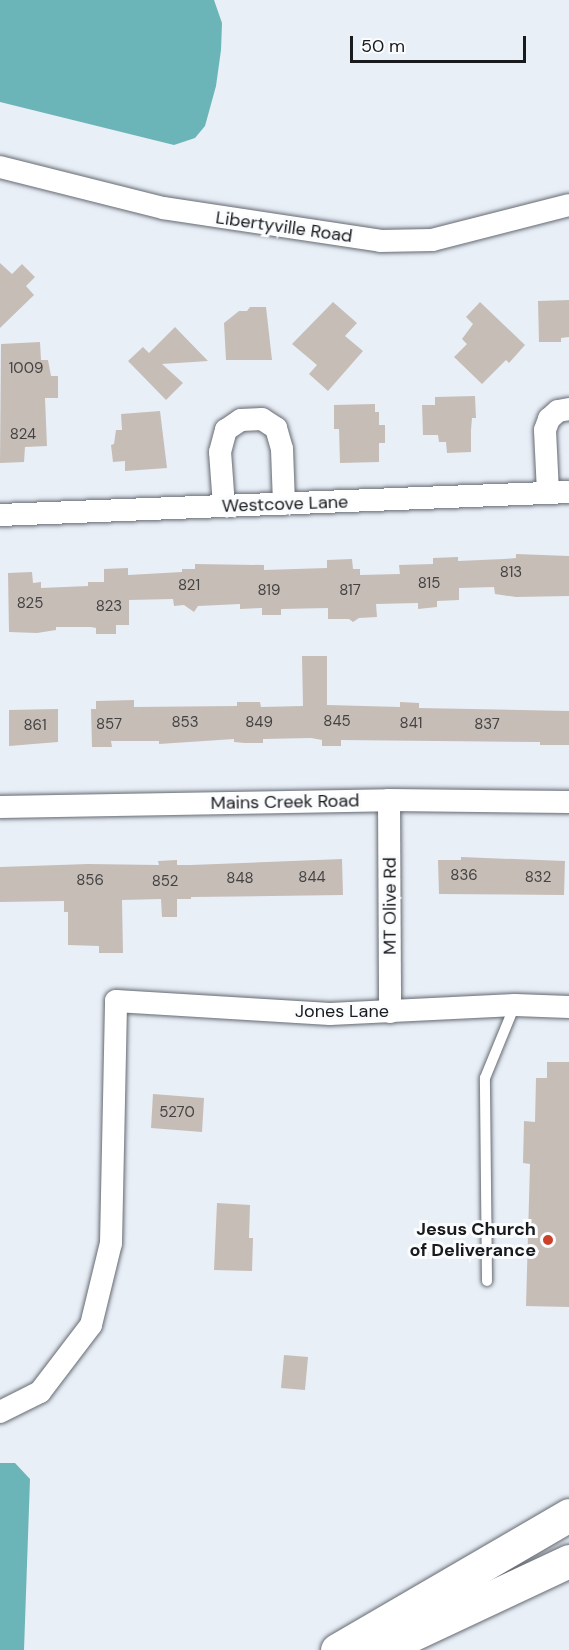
<!DOCTYPE html>
<style>
body{margin:0}
#map{position:relative;width:569px;height:1650px;overflow:hidden;background:#e9eff7;font-family:"DM Sans",sans-serif}
div>[style]{position:absolute}
[style*='--x']{left:calc(var(--x)*1px);top:calc(var(--y)*1px);width:calc(var(--w)*1px);rotate:calc(var(--a)*1deg)}
.water>*{inset:0;background:#6bb5b8}
.building>*{inset:0;background:#c6bdb7}
.roads{filter:drop-shadow(0 0 2px #656a72) drop-shadow(0 0 2px #656a72)}
.lane>*{height:10px;margin:-5px;padding:0 5px;transform-origin:5px;border-radius:5px;background:#fff}
.street>*{height:22px;margin:-11px;padding:0 11px;transform-origin:11px;border-radius:11px;background:#fff}
.highway>*{height:33px;margin:-16.5px;padding:0 16.5px;transform-origin:16.5px;border-radius:16.5px;background:#fff}
.dots>*{width:16px;height:16px;translate:-50% -50%;box-sizing:border-box;border:3px solid #fafcfd;border-radius:50%}
span{translate:-50% -50%;white-space:nowrap;text-align:center;line-height:1.15;-webkit-text-stroke:6px #fafcfd;paint-order:stroke}
.number-label{font-size:15px;color:#444344}
.number-label span{-webkit-text-stroke-width:0}
.street-label{font-size:18px;color:#181a1d}
.poi-label{font-size:18px;color:#181a1d;font-weight:700}
.right{translate:-100% -50%;text-align:right}
.scale{position:absolute;left:350px;top:36px;width:176px;height:27px;box-sizing:border-box;border:3px solid #181a1d;border-top:0;padding-left:8px;font-size:18px;line-height:21px;white-space:nowrap;color:#181a1d;-webkit-text-stroke:4px #fafcfd;paint-order:stroke}
</style>
<div id="map">
<div class="water">
<div style="clip-path:polygon(0 0,214px 0,222px 23px,221px 50px,216px 86px,205px 126px,195px 138px,174px 145px,0 102px)"></div>
<div style="clip-path:polygon(0 1463px,15px 1463px,30px 1479px,24px 1650px,0 1650px)"></div>
</div>
<div class="building">
<div style="clip-path:polygon(0 263px,12px 274px,22px 264px,35px 277px,26px 286px,34px 295px,0 328px)"></div>
<div style="clip-path:polygon(569px 300px,569px 337px,561px 338px,561px 342px,539px 342px,538px 301px)"></div>
<div style="clip-path:polygon(333px 302px,357px 323px,345px 336px,363px 351px,328px 391px,309px 374px,317px 365px,292px 344px)"></div>
<div style="clip-path:polygon(480px 302px,525px 345px,509px 363px,506px 360px,482px 384px,454px 357px,467px 344px,462px 339px,473px 324px,466px 317px)"></div>
<div style="clip-path:polygon(250px 307px,266px 307px,272px 360px,226px 360px,224px 323px,239px 311px,247px 311px)"></div>
<div style="clip-path:polygon(175px 327px,208px 361px,162px 364px,183px 383px,166px 400px,128px 361px,143px 347px,149px 353px)"></div>
<div style="clip-path:polygon(40px 342px,41px 360px,48px 360px,51px 376px,58px 376px,58px 398px,45px 398px,47px 446px,25px 447px,24px 462px,0 463px,1px 344px)"></div>
<div style="clip-path:polygon(475px 396px,476px 418px,472px 418px,471px 430px,471px 452px,447px 453px,446px 442px,439px 442px,438px 435px,423px 435px,422px 405px,435px 405px,435px 397px)"></div>
<div style="clip-path:polygon(375px 404px,375px 412px,379px 412px,379px 425px,385px 425px,385px 443px,379px 443px,379px 462px,340px 463px,339px 429px,334px 429px,334px 405px)"></div>
<div style="clip-path:polygon(160px 411px,167px 468px,125px 471px,125px 461px,113px 462px,111px 445px,114px 444px,116px 430px,122px 430px,121px 414px)"></div>
<div style="clip-path:polygon(516px 554px,569px 556px,569px 596px,516px 597px,495px 594px,494px 587px,459px 588px,459px 600px,437px 601px,437px 607px,418px 609px,418px 603px,376px 604px,377px 617px,359px 618px,353px 622px,349px 619px,328px 619px,328px 608px,281px 609px,281px 615px,262px 615px,262px 608px,240px 609px,240px 604px,198px 606px,194px 612px,184px 605px,174px 606px,173px 599px,129px 600px,129px 625px,116px 625px,116px 634px,96px 634px,96px 628px,91px 627px,56px 627px,56px 630px,37px 633px,9px 632px,8px 573px,32px 572px,33px 583px,41px 582px,41px 588px,88px 586px,88px 582px,104px 582px,104px 569px,128px 568px,128px 575px,182px 572px,182px 569px,195px 569px,195px 564px,264px 565px,264px 570px,327px 568px,327px 560px,352px 559px,353px 569px,360px 569px,360px 575px,400px 574px,399px 565px,433px 564px,433px 558px,458px 557px,458px 561px,504px 559px,516px 558px)"></div>
<div style="clip-path:polygon(302px 656px,327px 656px,327px 705px,400px 707px,400px 702px,419px 703px,419px 708px,569px 711px,569px 745px,540px 745px,540px 742px,341px 740px,341px 746px,322px 746px,322px 740px,311px 738px,263px 739px,263px 743px,245px 743px,234px 742px,234px 739px,159px 744px,159px 741px,111px 741px,112px 747px,92px 747px,91px 709px,96px 709px,96px 701px,134px 700px,134px 707px,237px 706px,237px 702px,260px 702px,261px 707px,303px 706px)"></div>
<div style="clip-path:polygon(58px 709px,58px 742px,9px 746px,9px 710px)"></div>
<div style="clip-path:polygon(461px 857px,565px 861px,564px 895px,439px 894px,438px 860px,461px 860px)"></div>
<div style="clip-path:polygon(342px 859px,343px 895px,191px 897px,191px 899px,177px 899px,177px 917px,162px 917px,161px 899px,122px 900px,123px 953px,99px 953px,99px 946px,68px 945px,68px 912px,64px 912px,64px 901px,0 902px,0 867px,88px 864px,159px 865px,158px 861px,177px 860px,177px 865px,191px 865px)"></div>
<div style="clip-path:polygon(547px 1062px,569px 1062px,569px 1307px,526px 1306px,530px 1164px,523px 1163px,524px 1121px,535px 1122px,536px 1078px,547px 1078px)"></div>
<div style="clip-path:polygon(153px 1094px,204px 1098px,202px 1132px,151px 1128px)"></div>
<div style="clip-path:polygon(217px 1203px,250px 1205px,249px 1238px,253px 1238px,252px 1271px,214px 1270px)"></div>
<div style="clip-path:polygon(284px 1355px,308px 1357px,305px 1390px,281px 1388px)"></div>
</div>
<div class="roads">
<div class="lane">
<div style="--x:487;--y:1281;--w:203;--a:-90.6"></div>
<div style="--x:485;--y:1078;--w:79;--a:-67.7"></div>
</div>
<div class="street">
<div style="--x:0;--y:167;--w:168;--a:14.1"></div>
<div style="--x:163;--y:208;--w:219;--a:8.6"></div>
<div style="--x:380;--y:241;--w:52;--a:-1.1"></div>
<div style="--x:432;--y:240;--w:141;--a:-14.3"></div>
<div style="--x:548;--y:492;--w:62;--a:-92.8"></div>
<div style="--x:545;--y:430;--w:12;--a:-70"></div>
<div style="--x:549;--y:419;--w:12;--a:-42"></div>
<div style="--x:558;--y:411;--w:11;--a:-10"></div>
<div style="--x:224;--y:506;--w:54;--a:-94.2"></div>
<div style="--x:220;--y:452;--w:23;--a:-75"></div>
<div style="--x:226;--y:430;--w:18;--a:-34"></div>
<div style="--x:241;--y:420;--w:21;--a:-3"></div>
<div style="--x:262;--y:419;--w:17;--a:33"></div>
<div style="--x:276;--y:428;--w:22;--a:74"></div>
<div style="--x:282;--y:449;--w:55;--a:87.9"></div>
<div style="--x:0;--y:515;--w:569;--a:-2.31"></div>
<div style="--x:389;--y:800;--w:212;--a:89.7"></div>
<div style="--x:0;--y:807;--w:389;--a:-1"></div>
<div style="--x:389;--y:800;--w:180;--a:0.6"></div>
<div style="--x:0;--y:1412;--w:45;--a:-26.6"></div>
<div style="--x:40;--y:1392;--w:84;--a:-52.7"></div>
<div style="--x:91;--y:1325;--w:84;--a:-76.3"></div>
<div style="--x:111;--y:1243;--w:242;--a:-88.8"></div>
<div style="--x:116;--y:1001;--w:214;--a:3.5"></div>
<div style="--x:330;--y:1014;--w:185;--a:-2.8"></div>
<div style="--x:515;--y:1005;--w:54;--a:2.1"></div>
</div>
<div class="highway">
<div style="--x:337;--y:1650;--w:268;--a:-30.2"></div>
<div style="--x:379;--y:1650;--w:210;--a:-25.1"></div>
</div>
</div>
<div class="dots">
<div style="left:548px;top:1240px;background:#cd412a"></div>
</div>
<div class="number-label">
<span style="left:26px;top:369px">1009</span>
<span style="left:23px;top:435px">824</span>
<span style="left:511px;top:573px">813</span>
<span style="left:429px;top:584px">815</span>
<span style="left:189px;top:586px">821</span>
<span style="left:269px;top:591px">819</span>
<span style="left:350px;top:591px">817</span>
<span style="left:30px;top:604px">825</span>
<span style="left:109px;top:607px">823</span>
<span style="left:337px;top:722px">845</span>
<span style="left:185px;top:723px">853</span>
<span style="left:259px;top:723px">849</span>
<span style="left:411px;top:724px">841</span>
<span style="left:109px;top:725px">857</span>
<span style="left:487px;top:725px">837</span>
<span style="left:35px;top:726px">861</span>
<span style="left:464px;top:876px">836</span>
<span style="left:312px;top:878px">844</span>
<span style="left:538px;top:878px">832</span>
<span style="left:240px;top:879px">848</span>
<span style="left:90px;top:881px">856</span>
<span style="left:165px;top:882px">852</span>
<span style="left:177px;top:1113px">5270</span>
</div>
<div class="street-label">
<span style="left:284px;top:227px;rotate:8deg">Libertyville Road</span>
<span style="left:285px;top:504px;rotate:-2deg">Westcove Lane</span>
<span style="left:285px;top:802px;rotate:-1deg">Mains Creek Road</span>
<span style="left:390px;top:906px;rotate:-90deg">MT Olive Rd</span>
<span style="left:342px;top:1011px">Jones Lane</span>
</div>
<div class="poi-label">
<span class="right" style="left:536px;top:1240px">Jesus Church<br>of Deliverance</span>
</div>
<div class="scale">50 m</div>
</div>
